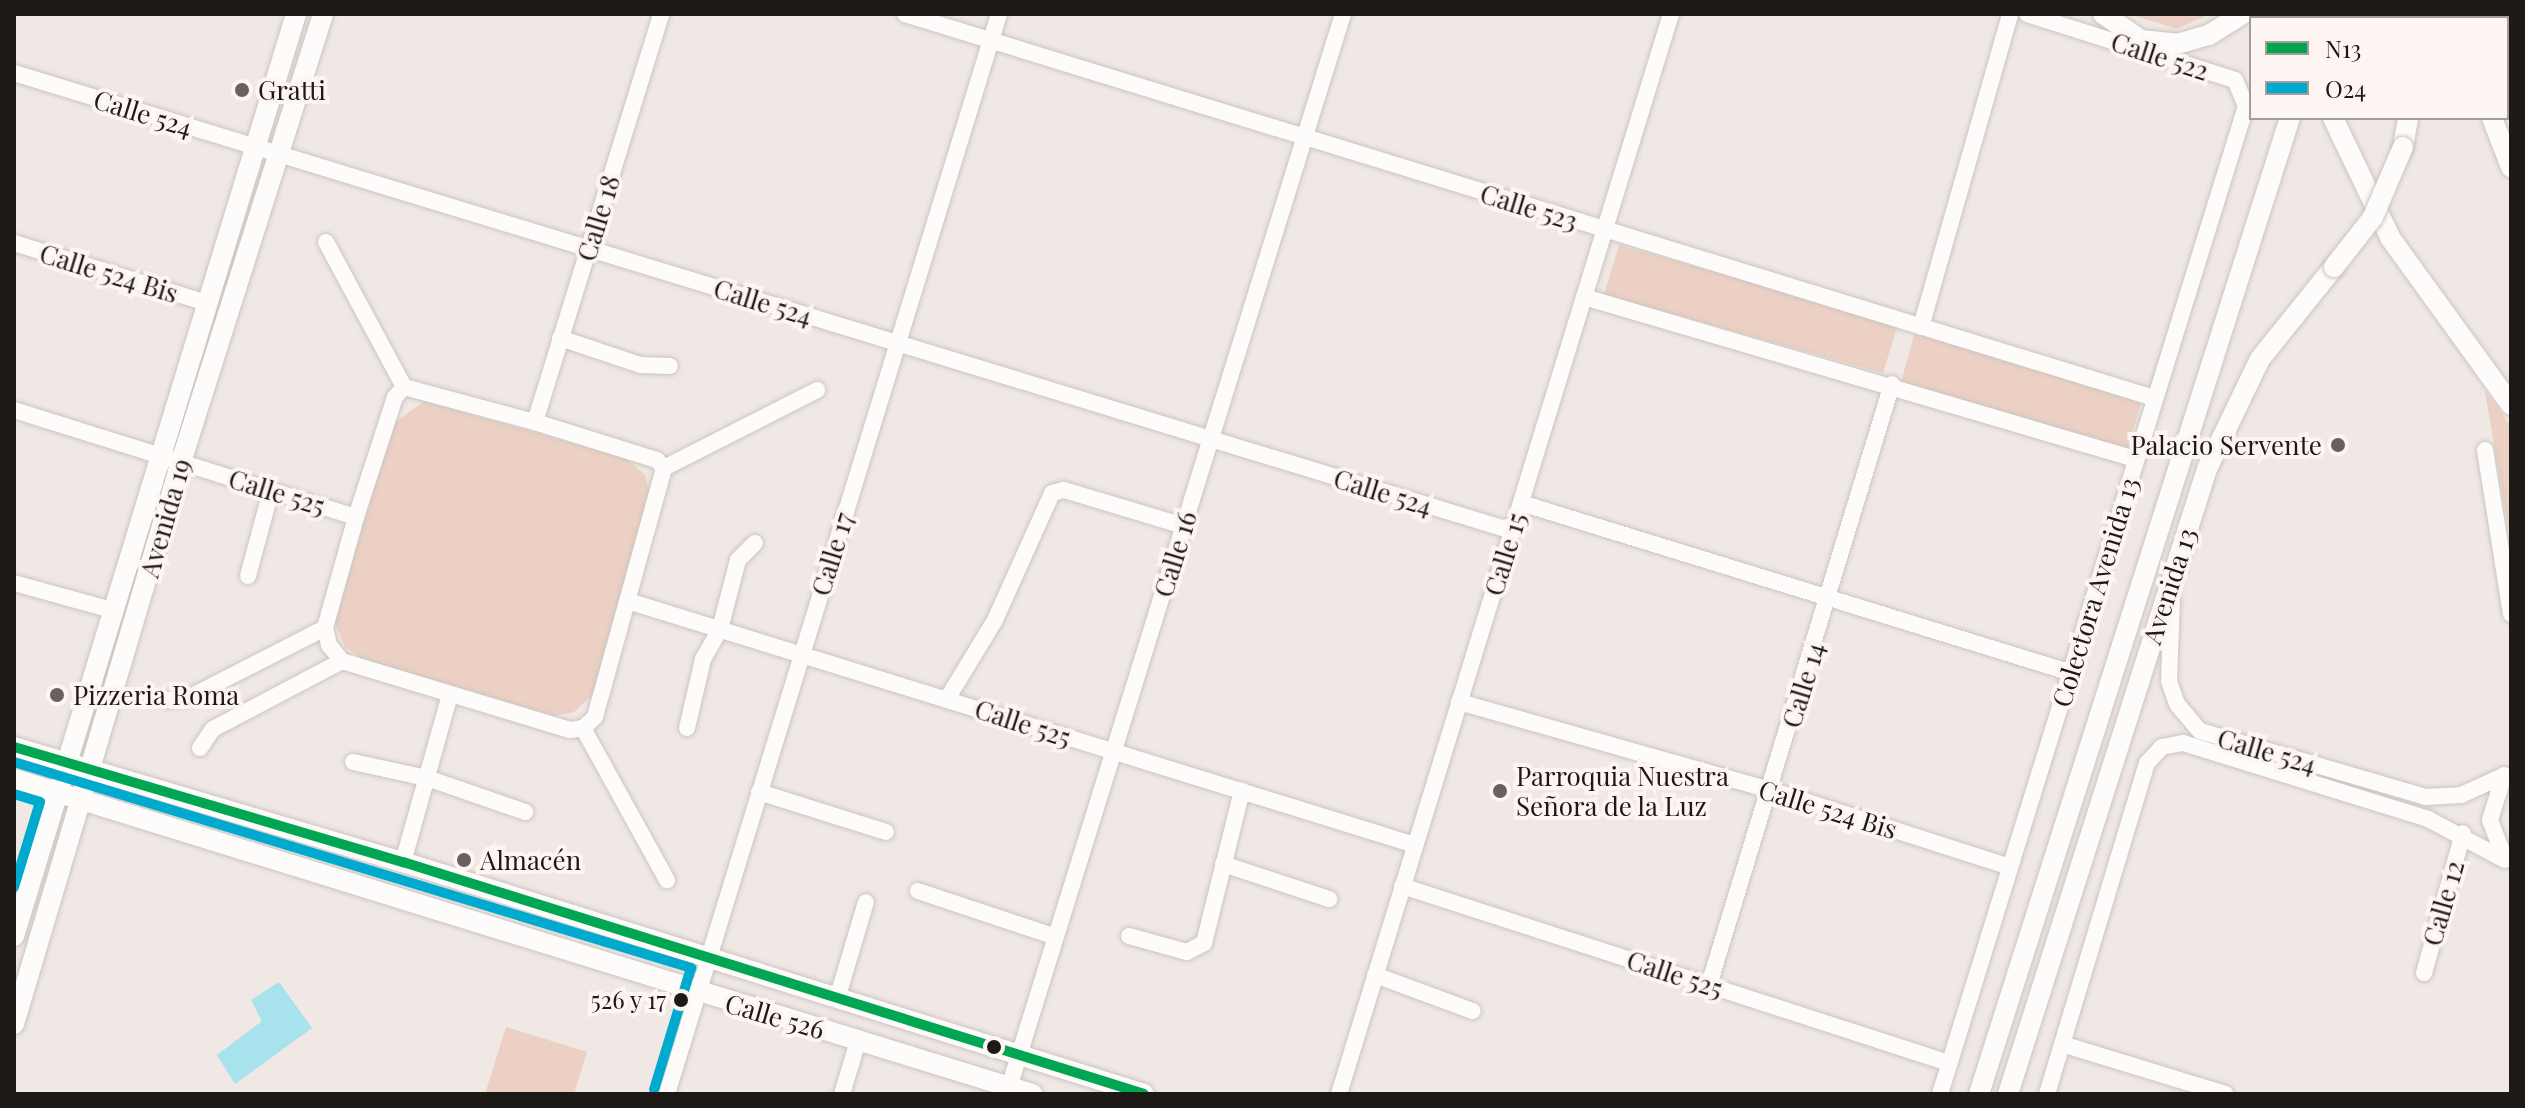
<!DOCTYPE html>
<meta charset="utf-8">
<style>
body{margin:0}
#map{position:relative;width:2525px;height:1108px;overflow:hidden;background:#f0e8e5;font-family:"Playfair Display",serif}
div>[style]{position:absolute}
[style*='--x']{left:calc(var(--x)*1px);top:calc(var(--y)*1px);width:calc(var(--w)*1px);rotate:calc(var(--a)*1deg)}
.green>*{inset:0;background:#ecd0c3}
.water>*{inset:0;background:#a7e2ed}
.roads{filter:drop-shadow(0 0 2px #cbc5c2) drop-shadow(0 0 2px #cbc5c2)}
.minor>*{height:16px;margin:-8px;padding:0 8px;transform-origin:8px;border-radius:8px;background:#fdfcfb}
.major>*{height:20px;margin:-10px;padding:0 10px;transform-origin:10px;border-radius:10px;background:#fdfcfb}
.bridges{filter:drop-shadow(0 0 2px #cbc5c2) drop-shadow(0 0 2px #cbc5c2)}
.major-bridge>*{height:20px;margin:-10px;padding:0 10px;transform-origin:10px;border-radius:10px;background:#fdfcfb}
.bus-1>*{height:10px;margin:-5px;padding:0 5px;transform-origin:5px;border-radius:5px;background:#00a651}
.bus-2>*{height:10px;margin:-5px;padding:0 5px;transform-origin:5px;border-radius:5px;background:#00a9ce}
.dots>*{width:22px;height:22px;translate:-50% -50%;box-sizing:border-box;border:4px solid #fdf5f2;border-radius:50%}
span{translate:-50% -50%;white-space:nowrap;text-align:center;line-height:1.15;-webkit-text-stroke:8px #fdf5f2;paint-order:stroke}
.bus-label{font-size:24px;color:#1d1917}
.right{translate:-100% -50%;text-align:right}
.street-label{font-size:26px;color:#1d1917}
.poi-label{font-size:26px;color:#1d1917}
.left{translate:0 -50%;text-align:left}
.frame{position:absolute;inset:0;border:16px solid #1d1917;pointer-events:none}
.legend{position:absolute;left:2249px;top:16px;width:260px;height:104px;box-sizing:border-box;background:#fdf5f2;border:2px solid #a39d9a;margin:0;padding:10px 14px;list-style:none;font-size:24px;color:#1d1917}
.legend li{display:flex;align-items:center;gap:16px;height:40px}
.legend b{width:40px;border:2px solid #a39d9a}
</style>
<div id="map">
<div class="green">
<div style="clip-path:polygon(2129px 14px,2210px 14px,2177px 29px)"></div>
<div style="clip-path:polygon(1619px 245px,1898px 324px,1883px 373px,1604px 295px)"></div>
<div style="clip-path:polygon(1915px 332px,2142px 400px,2127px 450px,1901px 382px)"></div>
<div style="clip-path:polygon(2485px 391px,2511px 426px,2511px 545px)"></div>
<div style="clip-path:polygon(425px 401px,627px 459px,645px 475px,651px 498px,593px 694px,574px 712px,553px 716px,363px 659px,345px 647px,334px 621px,394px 423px)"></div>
<div style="clip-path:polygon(506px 1027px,587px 1052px,574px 1094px,485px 1094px)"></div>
</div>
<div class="water">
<div style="clip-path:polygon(279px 982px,312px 1028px,235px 1084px,217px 1055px,262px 1021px,251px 1000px)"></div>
</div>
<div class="roads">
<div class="minor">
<div style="--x:905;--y:14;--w:1307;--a:17.09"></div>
<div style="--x:2497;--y:14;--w:4;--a:63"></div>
<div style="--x:2507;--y:36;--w:10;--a:66"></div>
<div style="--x:14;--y:73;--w:1566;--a:17"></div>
<div style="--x:326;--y:242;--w:165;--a:61.7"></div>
<div style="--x:14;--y:243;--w:199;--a:17.3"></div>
<div style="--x:1584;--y:297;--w:574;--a:16.38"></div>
<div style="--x:1921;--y:327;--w:325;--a:-74.1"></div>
<div style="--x:560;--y:338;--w:84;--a:18.6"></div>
<div style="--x:640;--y:365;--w:30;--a:2"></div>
<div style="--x:404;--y:387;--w:136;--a:15"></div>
<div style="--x:535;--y:422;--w:128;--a:17.3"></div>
<div style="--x:657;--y:460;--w:11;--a:49"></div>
<div style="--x:664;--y:468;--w:258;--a:105.5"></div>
<div style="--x:595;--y:717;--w:16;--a:137"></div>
<div style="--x:583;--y:728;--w:13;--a:171"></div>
<div style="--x:570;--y:730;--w:238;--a:-163.2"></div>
<div style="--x:342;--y:661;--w:21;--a:-129"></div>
<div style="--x:329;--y:645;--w:17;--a:-103"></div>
<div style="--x:325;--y:628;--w:115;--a:-74.4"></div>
<div style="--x:356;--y:517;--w:126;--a:-72"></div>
<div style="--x:395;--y:397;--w:13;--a:-48"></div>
<div style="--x:14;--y:410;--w:358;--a:17.4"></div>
<div style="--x:535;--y:422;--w:427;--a:-72.8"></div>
<div style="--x:2485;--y:450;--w:166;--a:81"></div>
<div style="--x:664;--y:468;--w:172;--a:-27"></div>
<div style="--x:1521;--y:503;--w:577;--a:17.15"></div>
<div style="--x:248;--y:576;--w:88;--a:-74.9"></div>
<div style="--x:14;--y:583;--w:102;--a:15.4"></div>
<div style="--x:2172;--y:597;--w:84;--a:92"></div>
<div style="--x:2169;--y:681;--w:24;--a:71"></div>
<div style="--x:2177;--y:704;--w:35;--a:50"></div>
<div style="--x:2200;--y:731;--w:234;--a:16.3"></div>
<div style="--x:2425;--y:797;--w:36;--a:-3"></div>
<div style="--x:2461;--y:795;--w:46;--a:-24.3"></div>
<div style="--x:631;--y:602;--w:821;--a:17.22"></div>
<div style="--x:947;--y:699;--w:92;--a:-58.7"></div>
<div style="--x:995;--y:620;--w:139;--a:-65.8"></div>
<div style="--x:1052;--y:493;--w:12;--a:-14"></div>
<div style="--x:1064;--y:490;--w:125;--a:16.7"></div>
<div style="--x:169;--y:700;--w:23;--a:-10"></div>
<div style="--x:192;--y:696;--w:149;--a:-27.1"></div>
<div style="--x:1459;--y:702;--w:323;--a:15.8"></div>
<div style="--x:1770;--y:790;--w:252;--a:17.8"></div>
<div style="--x:583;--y:728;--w:174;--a:61.1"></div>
<div style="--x:687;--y:728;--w:71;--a:-76.9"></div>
<div style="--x:703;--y:659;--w:34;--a:-60"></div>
<div style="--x:720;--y:629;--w:71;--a:-75.4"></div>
<div style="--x:738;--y:560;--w:24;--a:-45"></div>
<div style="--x:200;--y:748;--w:23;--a:-56"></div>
<div style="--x:213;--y:729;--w:146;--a:-27.8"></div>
<div style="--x:353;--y:762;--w:76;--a:12.2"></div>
<div style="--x:427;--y:778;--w:104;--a:19.1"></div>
<div style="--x:2504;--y:775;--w:47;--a:107.3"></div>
<div style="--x:2490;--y:820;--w:42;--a:69"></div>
<div style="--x:759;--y:792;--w:133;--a:17.5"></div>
<div style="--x:403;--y:862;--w:173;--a:-74.3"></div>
<div style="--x:1223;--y:864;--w:112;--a:18.3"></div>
<div style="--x:1402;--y:886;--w:575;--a:17.93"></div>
<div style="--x:918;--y:891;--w:145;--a:18.4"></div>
<div style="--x:1129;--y:936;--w:60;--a:15.4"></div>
<div style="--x:1187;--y:952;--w:19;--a:-28"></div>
<div style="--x:1204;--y:943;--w:157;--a:-76"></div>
<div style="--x:2424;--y:973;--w:145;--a:-74.4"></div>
<div style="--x:1375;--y:975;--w:104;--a:20.2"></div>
<div style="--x:1709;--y:985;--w:628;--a:-73.06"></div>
<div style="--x:837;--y:999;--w:101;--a:-73.4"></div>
<div style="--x:2062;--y:1044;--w:171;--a:17"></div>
<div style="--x:667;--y:1094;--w:1130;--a:-72.91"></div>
<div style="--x:842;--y:1094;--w:55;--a:-73.2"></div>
<div style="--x:1007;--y:1094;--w:1131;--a:-72.72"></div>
<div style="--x:1339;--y:1094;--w:1130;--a:-72.91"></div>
<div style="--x:1940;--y:1094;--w:1034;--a:-72.79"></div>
<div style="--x:2246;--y:106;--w:28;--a:-113"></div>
<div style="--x:2235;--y:80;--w:218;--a:-162.4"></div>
<div style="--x:2047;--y:1094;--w:346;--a:-73.2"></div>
<div style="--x:2147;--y:763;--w:22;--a:-47"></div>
<div style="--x:2162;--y:747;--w:21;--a:-11"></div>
<div style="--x:2183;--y:743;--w:257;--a:17.2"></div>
<div style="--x:2428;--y:819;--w:87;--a:28"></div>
</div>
<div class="major">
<div style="--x:2103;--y:14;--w:46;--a:34.4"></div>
<div style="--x:2141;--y:40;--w:36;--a:6"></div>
<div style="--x:2177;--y:44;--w:33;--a:-16"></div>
<div style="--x:2209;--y:35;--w:39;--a:-32"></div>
<div style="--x:2406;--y:14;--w:4;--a:90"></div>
<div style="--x:2451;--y:14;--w:4;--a:63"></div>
<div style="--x:2312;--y:18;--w:4;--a:-76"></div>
<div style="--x:2333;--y:118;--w:134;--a:64.4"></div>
<div style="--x:2391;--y:239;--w:205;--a:54.1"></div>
<div style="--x:2492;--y:118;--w:53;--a:68.8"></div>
<div style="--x:2403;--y:147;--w:29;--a:-80"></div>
<div style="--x:14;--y:747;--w:406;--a:16.5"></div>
<div style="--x:403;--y:862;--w:776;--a:17.38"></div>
<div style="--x:14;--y:779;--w:1066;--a:17.19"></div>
<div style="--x:14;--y:936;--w:964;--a:-72.99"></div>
<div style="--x:14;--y:1024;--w:586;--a:-73.45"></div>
<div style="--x:181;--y:462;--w:470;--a:-72.4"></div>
<div style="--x:1979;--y:1094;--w:1024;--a:-72.33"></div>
<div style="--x:2008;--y:1094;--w:656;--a:-72.34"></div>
<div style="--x:2207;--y:469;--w:122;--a:-64.3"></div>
<div style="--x:2260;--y:359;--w:118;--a:-51.2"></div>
</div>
</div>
<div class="bridges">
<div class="major-bridge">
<div style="--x:2334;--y:267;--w:63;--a:-52"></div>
<div style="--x:2373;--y:217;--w:76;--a:-66.8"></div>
</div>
</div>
<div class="bus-1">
<div style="--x:14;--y:747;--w:406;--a:16.5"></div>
<div style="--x:403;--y:862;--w:776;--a:17.38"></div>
</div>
<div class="bus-2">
<div style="--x:14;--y:762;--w:708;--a:16.92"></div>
<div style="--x:691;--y:968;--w:127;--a:106.9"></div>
<div style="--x:14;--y:794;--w:27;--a:17"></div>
<div style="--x:40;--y:802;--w:89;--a:107"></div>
</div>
<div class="dots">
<div style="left:242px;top:90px;background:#67615f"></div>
<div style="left:2338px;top:445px;background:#67615f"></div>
<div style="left:57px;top:695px;background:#67615f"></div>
<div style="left:1500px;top:791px;background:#67615f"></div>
<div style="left:464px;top:860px;background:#67615f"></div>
<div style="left:681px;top:1000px;background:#1d1917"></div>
<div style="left:994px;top:1047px;background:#1d1917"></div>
</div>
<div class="bus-label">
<span class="right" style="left:666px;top:1000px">526 y 17</span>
</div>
<div class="street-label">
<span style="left:2160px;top:56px;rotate:18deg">Calle 522</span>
<span style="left:143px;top:113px;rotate:17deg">Calle 524</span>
<span style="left:1529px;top:207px;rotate:17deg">Calle 523</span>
<span style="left:598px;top:218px;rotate:-73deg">Calle 18</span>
<span style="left:109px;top:273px;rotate:17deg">Calle 524 Bis</span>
<span style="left:763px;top:302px;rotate:17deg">Calle 524</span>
<span style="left:277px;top:492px;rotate:17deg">Calle 525</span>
<span style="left:1383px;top:492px;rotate:17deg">Calle 524</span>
<span style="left:165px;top:518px;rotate:-74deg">Avenida 19</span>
<span style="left:832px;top:554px;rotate:-73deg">Calle 17</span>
<span style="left:1175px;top:554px;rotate:-73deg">Calle 16</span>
<span style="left:1505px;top:554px;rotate:-73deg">Calle 15</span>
<span style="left:2169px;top:586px;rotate:-72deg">Avenida 13</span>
<span style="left:2095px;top:592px;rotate:-73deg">Colectora Avenida 13</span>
<span style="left:1803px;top:685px;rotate:-73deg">Calle 14</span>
<span style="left:1023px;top:723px;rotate:18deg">Calle 525</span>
<span style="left:2267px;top:751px;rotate:16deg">Calle 524</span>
<span style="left:1828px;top:809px;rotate:17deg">Calle 524 Bis</span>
<span style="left:2443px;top:903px;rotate:-74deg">Calle 12</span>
<span style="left:1675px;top:974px;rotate:18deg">Calle 525</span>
<span style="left:775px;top:1016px;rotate:16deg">Calle 526</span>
</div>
<div class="poi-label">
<span class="left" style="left:258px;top:90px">Gratti</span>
<span class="right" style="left:2322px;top:445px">Palacio Servente</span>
<span class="left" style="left:73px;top:695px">Pizzeria Roma</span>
<span class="left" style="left:1516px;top:791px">Parroquia Nuestra<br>Señora de la Luz</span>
<span class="left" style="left:480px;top:860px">Almacén</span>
</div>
<div class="frame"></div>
<ul class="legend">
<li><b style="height:10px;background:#00a651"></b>N13</li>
<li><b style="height:10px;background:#00a9ce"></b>O24</li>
</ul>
</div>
